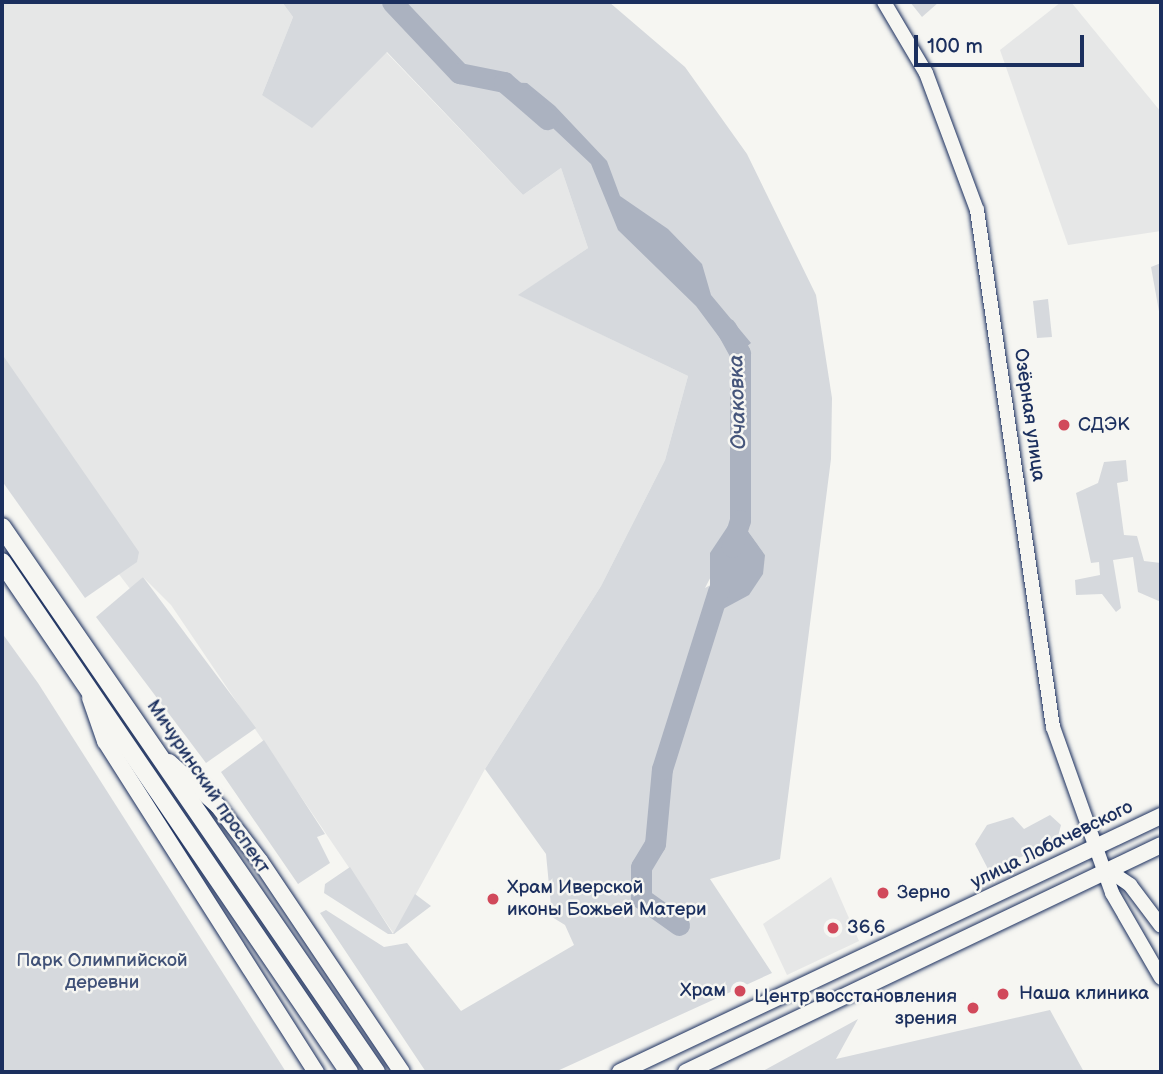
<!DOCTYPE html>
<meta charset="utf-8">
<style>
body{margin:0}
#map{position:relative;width:1163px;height:1074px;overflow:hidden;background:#f6f6f2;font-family:"Balsamiq Sans",sans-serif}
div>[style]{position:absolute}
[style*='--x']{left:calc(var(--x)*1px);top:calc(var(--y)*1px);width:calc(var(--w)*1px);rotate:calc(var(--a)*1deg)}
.built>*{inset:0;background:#e6e7e7}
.green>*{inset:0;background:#d6d9dd}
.water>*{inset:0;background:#abb2c0}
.river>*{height:21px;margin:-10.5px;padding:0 10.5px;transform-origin:10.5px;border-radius:10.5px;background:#abb2c0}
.roads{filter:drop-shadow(0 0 2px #1b2f5e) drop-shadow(0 0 2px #1b2f5e)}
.tertiary>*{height:14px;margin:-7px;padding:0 7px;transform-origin:7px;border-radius:7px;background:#f6f6f2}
.secondary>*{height:16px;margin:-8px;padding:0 8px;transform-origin:8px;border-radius:8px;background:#f6f6f2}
.primary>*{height:18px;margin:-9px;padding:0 9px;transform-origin:9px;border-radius:9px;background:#f6f6f2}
.dots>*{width:19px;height:19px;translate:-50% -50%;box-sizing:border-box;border:4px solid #f6f6f2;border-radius:50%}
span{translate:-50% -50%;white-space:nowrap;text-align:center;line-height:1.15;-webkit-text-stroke:5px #f6f6f2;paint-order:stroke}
.street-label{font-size:19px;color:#1b2f5e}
.poi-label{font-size:19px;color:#1b2f5e}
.left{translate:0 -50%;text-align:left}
.right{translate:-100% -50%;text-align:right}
.park-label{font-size:19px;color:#405177}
.water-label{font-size:21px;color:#46567b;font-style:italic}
.frame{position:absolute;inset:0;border:4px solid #1b2f5e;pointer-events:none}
.scale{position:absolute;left:914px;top:35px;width:170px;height:32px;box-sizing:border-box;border:4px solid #1b2f5e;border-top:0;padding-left:9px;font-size:21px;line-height:24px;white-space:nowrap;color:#1b2f5e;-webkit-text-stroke:5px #f6f6f2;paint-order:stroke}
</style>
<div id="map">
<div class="built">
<div style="clip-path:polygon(2px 2px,282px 2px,293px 17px,262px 95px,386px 52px,523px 195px,561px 168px,588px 248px,519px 295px,688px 376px,665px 460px,601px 586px,485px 769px,394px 934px,171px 605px,143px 577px,131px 590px,2px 421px)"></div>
<div style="clip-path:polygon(1061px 2px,1071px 2px,1161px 112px,1161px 231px,1068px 245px,1000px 50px)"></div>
<div style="clip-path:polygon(831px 877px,859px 941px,787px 975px,763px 924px)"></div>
</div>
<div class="green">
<div style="clip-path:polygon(evenodd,282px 2px,609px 2px,685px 67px,747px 154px,816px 295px,832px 398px,831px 459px,780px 859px,710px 879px,772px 973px,555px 1072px,426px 1072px,320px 913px,326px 910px,384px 947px,407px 943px,461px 1011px,574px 945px,565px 925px,552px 917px,546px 854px,485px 769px,601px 586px,665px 460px,688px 376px,518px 295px,588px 248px,561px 168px,523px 195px,387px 52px,312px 128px,262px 95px,293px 17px,282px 2px,740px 520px,765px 555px,705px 588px,740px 520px)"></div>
<div style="clip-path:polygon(910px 2px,939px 2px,922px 17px)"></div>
<div style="clip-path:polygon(1161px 263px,1161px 317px,1160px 317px,1151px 267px)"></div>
<div style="clip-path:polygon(1048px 299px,1052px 337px,1037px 338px,1033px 301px)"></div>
<div style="clip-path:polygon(2px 354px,139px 552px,137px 562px,85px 598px,2px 481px)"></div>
<div style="clip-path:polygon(1126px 460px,1128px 481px,1117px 483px,1124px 535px,1137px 536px,1144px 561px,1161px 563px,1161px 602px,1138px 592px,1133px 557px,1113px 560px,1121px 608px,1116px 612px,1102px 594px,1076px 595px,1075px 580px,1100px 575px,1099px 562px,1091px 563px,1076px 493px,1098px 483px,1104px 462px)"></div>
<div style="clip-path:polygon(143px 577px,256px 728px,206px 763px,96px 617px)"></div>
<div style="clip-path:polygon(2px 633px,38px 683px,286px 1072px,2px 1072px)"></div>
<div style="clip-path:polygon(264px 740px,325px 834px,317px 837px,330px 863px,298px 884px,221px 772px)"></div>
<div style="clip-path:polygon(1050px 815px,1061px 825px,1056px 844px,988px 869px,975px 844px,987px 825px,1013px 817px,1024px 829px)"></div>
<div style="clip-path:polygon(350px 867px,393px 934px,415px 894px,431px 906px,394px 934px,388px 934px,324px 893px,325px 884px)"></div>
<div style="clip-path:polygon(1050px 1010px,1084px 1072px,761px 1072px,858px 1019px,836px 1059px)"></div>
</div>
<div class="water">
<div style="clip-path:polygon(504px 82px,527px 83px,555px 106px,607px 161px,620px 196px,668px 229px,702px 264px,711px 295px,751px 343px,740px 352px,728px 349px,696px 306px,618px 230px,591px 164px)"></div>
<div style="clip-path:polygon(740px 520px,765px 555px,763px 574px,749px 595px,710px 616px,710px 553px,728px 526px)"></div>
</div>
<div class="river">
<div style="--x:392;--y:2;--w:98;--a:46.7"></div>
<div style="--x:459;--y:73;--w:46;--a:11.3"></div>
<div style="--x:504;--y:82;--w:57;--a:40.7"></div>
<div style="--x:726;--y:328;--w:29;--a:61"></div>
<div style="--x:740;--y:353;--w:167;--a:90"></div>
<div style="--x:740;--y:520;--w:28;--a:107"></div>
<div style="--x:679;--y:925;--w:47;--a:-144.6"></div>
<div style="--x:641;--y:898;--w:31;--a:-90"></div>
<div style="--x:641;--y:867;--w:27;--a:-59"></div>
<div style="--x:655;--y:844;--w:75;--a:-84.7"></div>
<div style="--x:662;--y:769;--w:187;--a:-72.5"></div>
</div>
<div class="roads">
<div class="tertiary">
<div style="--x:884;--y:2;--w:82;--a:59.4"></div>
<div style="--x:926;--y:73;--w:146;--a:69.6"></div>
<div style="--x:977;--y:210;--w:523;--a:81.64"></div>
<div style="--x:1053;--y:727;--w:176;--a:70.4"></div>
<div style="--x:1112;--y:893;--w:98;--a:60"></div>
<div style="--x:1108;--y:870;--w:27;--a:34"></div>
<div style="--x:1130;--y:885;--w:51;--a:52.9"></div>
</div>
<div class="secondary">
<div style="--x:90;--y:698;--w:46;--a:70.8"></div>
<div style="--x:105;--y:741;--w:393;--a:57.5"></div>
<div style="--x:169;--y:762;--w:66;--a:41.9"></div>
<div style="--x:218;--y:806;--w:69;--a:52.6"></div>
<div style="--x:260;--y:861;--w:254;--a:56.1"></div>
<div style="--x:620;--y:1072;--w:599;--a:-25.32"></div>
<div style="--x:686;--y:1072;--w:526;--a:-25.54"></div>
</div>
<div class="primary">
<div style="--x:2;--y:527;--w:661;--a:55.54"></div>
<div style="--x:2;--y:562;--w:617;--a:55.77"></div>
</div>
</div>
<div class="dots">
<div style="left:1064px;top:425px;background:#d1495b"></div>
<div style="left:883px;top:893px;background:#d1495b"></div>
<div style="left:493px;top:899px;background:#d1495b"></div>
<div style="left:833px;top:928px;background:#d1495b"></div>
<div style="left:740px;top:991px;background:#d1495b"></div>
<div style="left:1003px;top:994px;background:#d1495b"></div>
<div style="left:973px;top:1008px;background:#d1495b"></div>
</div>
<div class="street-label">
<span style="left:1029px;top:415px;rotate:82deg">Озёрная улица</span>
<span style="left:208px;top:787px;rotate:56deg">Мичуринский проспект</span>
<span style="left:1052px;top:845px;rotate:-26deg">улица Лобачевского</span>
</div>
<div class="poi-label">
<span class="left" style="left:1078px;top:425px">СДЭК</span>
<span class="left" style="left:507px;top:899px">Храм Иверской<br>иконы Божьей Матери</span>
<span class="left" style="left:897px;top:893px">Зерно</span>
<span class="left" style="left:847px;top:928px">36,6</span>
<span class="right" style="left:726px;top:991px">Храм</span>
<span class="left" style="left:1019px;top:994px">Наша клиника</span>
<span class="right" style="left:957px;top:1008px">Центр восстановления<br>зрения</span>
</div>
<div class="park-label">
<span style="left:102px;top:972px">Парк Олимпийской<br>деревни</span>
</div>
<div class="water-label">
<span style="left:738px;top:402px;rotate:-92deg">Очаковка</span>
</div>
<div class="frame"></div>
<div class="scale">100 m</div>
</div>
